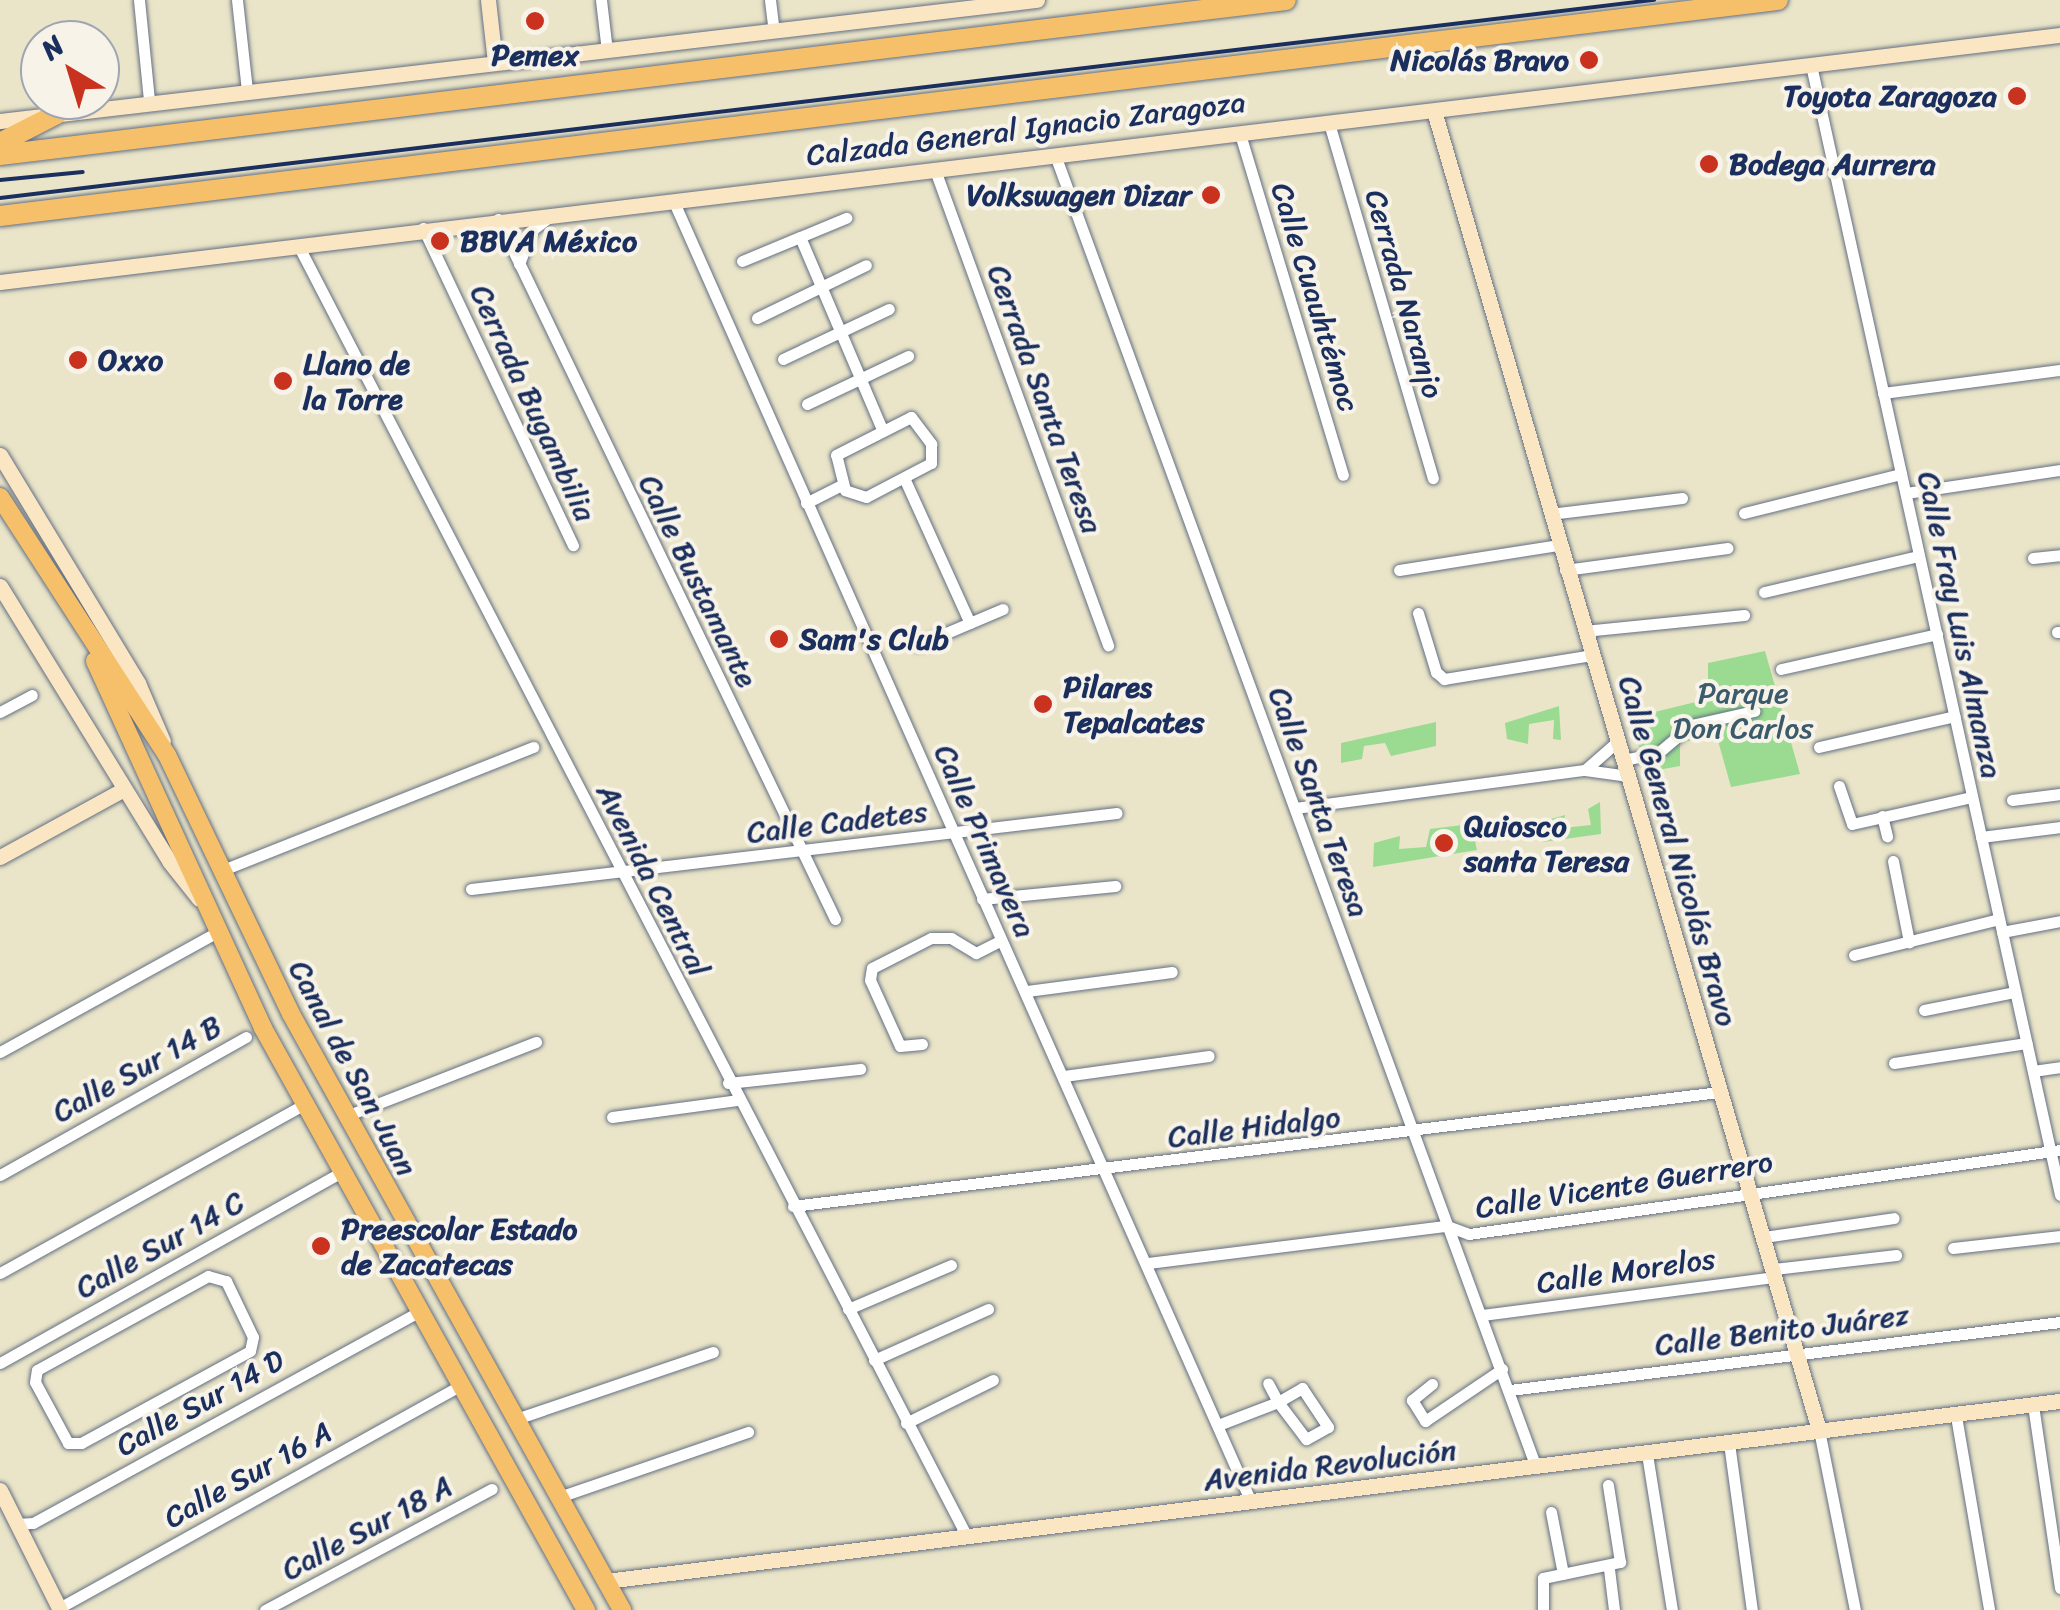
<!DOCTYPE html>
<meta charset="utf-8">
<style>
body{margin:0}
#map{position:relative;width:2060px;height:1610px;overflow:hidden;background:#eae5c8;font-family:Sriracha,sans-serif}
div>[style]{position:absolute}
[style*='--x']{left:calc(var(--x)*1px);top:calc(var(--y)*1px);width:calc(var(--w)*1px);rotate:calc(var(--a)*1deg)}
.green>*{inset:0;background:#9adb91}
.roads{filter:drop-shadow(0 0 2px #636f83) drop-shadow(0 0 2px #636f83)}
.street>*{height:11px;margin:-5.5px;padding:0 5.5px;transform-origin:5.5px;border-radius:5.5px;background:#fff}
.secondary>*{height:15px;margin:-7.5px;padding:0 7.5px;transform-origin:7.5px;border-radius:7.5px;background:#fbe6c4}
.primary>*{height:18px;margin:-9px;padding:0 9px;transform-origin:9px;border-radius:9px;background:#f6c06b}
.highway>*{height:20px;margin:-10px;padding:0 10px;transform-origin:10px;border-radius:10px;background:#f6c06b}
.rail>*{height:4px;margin:-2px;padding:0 2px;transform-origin:2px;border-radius:2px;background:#1b2f5e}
.dots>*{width:28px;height:28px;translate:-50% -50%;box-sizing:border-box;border:5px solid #f7f3e8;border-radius:50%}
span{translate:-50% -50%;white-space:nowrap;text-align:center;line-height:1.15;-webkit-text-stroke:8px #f7f3e8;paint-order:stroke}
.poi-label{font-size:30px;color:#1b2f5e;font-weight:700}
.right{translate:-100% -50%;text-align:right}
.left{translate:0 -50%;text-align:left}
.street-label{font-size:30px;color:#1b2f5e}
.park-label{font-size:30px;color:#3b5a6b}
.north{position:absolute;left:20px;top:20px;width:100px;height:100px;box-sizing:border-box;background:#f7f3e8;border:2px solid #9fa5b1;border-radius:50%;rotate:322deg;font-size:28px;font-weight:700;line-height:40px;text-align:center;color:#1b2f5e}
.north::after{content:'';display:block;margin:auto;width:35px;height:45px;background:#c8321e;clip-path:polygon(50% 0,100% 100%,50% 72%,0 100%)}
</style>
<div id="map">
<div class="green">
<div style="clip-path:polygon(1765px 651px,1800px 774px,1731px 787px,1717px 737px,1680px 742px,1680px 766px,1647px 772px,1630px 718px,1708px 699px,1708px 663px)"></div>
<div style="clip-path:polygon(1559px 706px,1561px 740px,1553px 739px,1554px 720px,1529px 724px,1528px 744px,1507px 739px,1505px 723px)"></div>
<div style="clip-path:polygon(1436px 722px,1436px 746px,1391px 756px,1385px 743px,1364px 746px,1362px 759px,1341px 763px,1341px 743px)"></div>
<div style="clip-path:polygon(1600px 802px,1601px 834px,1543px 842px,1537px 823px,1565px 815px,1563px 828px,1591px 825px,1588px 809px)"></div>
<div style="clip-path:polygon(1471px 824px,1477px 850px,1373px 867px,1374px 843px,1400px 836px,1399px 849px,1426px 847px,1430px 829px)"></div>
</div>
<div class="roads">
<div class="street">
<div style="--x:139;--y:0;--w:101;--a:84.3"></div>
<div style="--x:237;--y:0;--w:92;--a:83.7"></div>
<div style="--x:601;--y:0;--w:51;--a:83.3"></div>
<div style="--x:770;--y:0;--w:32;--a:83"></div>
<div style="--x:1811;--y:65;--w:1157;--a:77.57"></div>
<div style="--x:1329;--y:123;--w:370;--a:73.7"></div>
<div style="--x:1240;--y:134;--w:356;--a:73.2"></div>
<div style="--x:1055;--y:155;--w:1397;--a:69.87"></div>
<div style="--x:935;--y:170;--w:506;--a:69.99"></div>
<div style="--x:673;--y:200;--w:1425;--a:66.06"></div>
<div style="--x:498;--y:219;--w:777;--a:64.29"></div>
<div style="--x:423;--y:228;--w:351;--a:64.7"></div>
<div style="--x:800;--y:237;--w:209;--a:66.9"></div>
<div style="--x:298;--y:245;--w:1455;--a:62.62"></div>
<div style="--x:742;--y:261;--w:113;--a:-22.5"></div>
<div style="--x:519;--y:264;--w:36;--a:-69"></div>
<div style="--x:532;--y:230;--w:20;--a:-37"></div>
<div style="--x:757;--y:318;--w:121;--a:-25.9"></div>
<div style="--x:783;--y:359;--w:117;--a:-25.3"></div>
<div style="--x:1883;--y:393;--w:178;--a:-7.4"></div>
<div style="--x:807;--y:404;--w:112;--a:-25.4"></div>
<div style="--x:911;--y:417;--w:34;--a:53"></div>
<div style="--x:931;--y:444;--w:19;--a:90"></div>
<div style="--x:931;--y:463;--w:73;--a:152.4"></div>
<div style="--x:866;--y:497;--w:22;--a:-162"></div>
<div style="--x:845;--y:490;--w:36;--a:-104"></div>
<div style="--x:836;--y:455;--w:84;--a:-26.9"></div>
<div style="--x:905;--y:480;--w:157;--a:65.6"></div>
<div style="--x:1906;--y:493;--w:156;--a:-8.5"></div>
<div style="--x:806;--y:503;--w:39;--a:-27"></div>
<div style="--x:1744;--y:513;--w:162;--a:-14"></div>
<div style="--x:1550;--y:514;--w:133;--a:-6.9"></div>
<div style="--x:2033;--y:558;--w:27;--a:-6"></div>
<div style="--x:1399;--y:570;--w:162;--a:-8.9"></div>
<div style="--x:1565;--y:570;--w:164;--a:-7.7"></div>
<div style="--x:1764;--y:592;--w:159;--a:-13.1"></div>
<div style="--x:1418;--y:613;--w:62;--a:73"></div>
<div style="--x:1436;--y:672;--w:11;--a:41"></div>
<div style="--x:1444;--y:679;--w:150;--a:-9.2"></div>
<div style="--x:1584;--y:631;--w:161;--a:-5.7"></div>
<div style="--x:2057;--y:632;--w:3;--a:0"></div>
<div style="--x:918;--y:645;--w:92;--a:-23"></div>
<div style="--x:1781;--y:669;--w:160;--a:-12.6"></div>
<div style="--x:0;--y:712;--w:36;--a:-28"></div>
<div style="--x:1819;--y:747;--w:139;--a:-12.8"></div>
<div style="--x:1624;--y:760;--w:35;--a:-12"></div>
<div style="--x:1658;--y:753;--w:43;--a:-40.3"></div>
<div style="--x:1691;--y:725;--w:65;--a:-12.5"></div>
<div style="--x:1585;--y:770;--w:44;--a:-41.3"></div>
<div style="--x:1839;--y:786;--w:40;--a:71.1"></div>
<div style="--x:1852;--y:824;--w:123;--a:-12.7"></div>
<div style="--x:2012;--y:800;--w:48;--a:-7.1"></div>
<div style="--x:1295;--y:808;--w:292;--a:-7.5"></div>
<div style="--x:1585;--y:770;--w:44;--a:7.8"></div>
<div style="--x:1882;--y:816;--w:21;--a:76"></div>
<div style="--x:1981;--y:837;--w:80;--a:-7.2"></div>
<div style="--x:1893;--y:861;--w:83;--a:78.8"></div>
<div style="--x:220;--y:871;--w:337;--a:-21.6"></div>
<div style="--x:471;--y:889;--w:650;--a:-6.71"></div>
<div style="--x:982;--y:899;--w:134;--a:-5.6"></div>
<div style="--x:2002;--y:932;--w:59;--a:-10.7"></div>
<div style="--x:1854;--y:955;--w:149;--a:-13.9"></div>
<div style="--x:1027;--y:991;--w:146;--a:-7.5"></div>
<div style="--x:1924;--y:1010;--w:93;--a:-11.2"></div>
<div style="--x:922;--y:1044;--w:22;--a:175"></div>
<div style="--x:900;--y:1046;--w:72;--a:-114.4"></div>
<div style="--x:870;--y:980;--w:12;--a:-81"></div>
<div style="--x:872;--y:968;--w:66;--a:-27"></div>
<div style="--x:931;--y:938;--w:20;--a:0"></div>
<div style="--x:951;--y:938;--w:29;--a:31"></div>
<div style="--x:976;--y:953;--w:28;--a:-27"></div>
<div style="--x:0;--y:1052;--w:248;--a:-28.9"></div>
<div style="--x:1894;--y:1063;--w:134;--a:-8.6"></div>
<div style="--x:2033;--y:1071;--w:27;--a:-8"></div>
<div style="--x:1064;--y:1076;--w:146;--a:-7.9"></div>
<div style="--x:728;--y:1083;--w:133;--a:-6.1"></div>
<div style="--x:346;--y:1116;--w:204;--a:-21.3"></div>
<div style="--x:612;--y:1117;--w:126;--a:-7.7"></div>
<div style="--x:0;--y:1175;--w:282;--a:-29.3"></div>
<div style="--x:793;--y:1206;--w:933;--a:-7.02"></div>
<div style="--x:1764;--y:1237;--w:131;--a:-8.3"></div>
<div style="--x:1953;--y:1248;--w:108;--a:-6.4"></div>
<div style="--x:1148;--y:1263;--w:301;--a:-7.1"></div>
<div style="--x:1447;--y:1226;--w:23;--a:20"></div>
<div style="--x:1469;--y:1234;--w:597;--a:-8.09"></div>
<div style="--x:1774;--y:1269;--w:123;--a:-6.5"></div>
<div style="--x:0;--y:1273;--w:349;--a:-29"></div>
<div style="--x:208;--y:1276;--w:19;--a:16"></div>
<div style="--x:226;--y:1281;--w:62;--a:64.3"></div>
<div style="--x:253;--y:1337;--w:14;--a:102"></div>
<div style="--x:250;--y:1351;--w:192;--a:151.4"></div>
<div style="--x:81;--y:1443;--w:13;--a:180"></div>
<div style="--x:68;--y:1443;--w:69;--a:-118.4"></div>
<div style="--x:35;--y:1382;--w:12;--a:-81"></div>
<div style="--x:37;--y:1370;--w:195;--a:-28.8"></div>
<div style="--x:848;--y:1309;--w:112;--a:-23.1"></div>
<div style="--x:1482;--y:1315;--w:296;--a:-7.4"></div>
<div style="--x:874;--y:1360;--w:125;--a:-24.1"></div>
<div style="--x:0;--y:1363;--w:394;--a:-29.2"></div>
<div style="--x:1432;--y:1384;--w:26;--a:141"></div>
<div style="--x:1412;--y:1400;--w:25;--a:58"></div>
<div style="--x:1425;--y:1421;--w:93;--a:-34"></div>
<div style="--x:1510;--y:1390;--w:554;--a:-7.05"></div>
<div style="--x:2033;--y:1405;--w:185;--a:81.6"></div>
<div style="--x:1956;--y:1416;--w:197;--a:80.3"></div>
<div style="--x:516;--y:1419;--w:208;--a:-18.8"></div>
<div style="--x:906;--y:1423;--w:97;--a:-26.3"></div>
<div style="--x:1218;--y:1425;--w:64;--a:-21"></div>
<div style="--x:1278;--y:1402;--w:28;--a:-30"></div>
<div style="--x:1302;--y:1388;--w:47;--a:56.3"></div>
<div style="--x:1328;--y:1427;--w:25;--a:151"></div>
<div style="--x:1306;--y:1439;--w:46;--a:-127.1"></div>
<div style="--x:1278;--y:1402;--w:21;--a:-118"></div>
<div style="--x:1819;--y:1430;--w:184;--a:78.7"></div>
<div style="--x:1729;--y:1443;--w:169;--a:82.2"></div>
<div style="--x:1647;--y:1454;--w:158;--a:80.9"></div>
<div style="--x:559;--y:1497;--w:200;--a:-19"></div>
<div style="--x:1551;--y:1512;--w:63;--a:79"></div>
<div style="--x:17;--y:1524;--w:16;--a:-4"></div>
<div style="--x:33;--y:1523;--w:442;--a:-28.7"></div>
<div style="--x:1609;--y:1569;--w:41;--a:83"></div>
<div style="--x:59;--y:1608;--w:461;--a:-29"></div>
<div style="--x:265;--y:1610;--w:257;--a:-28.1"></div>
<div style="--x:1543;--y:1610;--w:32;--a:-90"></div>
<div style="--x:1543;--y:1578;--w:79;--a:-11.7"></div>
<div style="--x:1620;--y:1562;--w:78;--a:-98.9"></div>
</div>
<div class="secondary">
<div style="--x:488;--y:0;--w:62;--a:83.6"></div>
<div style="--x:1434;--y:111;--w:1374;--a:73.73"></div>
<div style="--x:0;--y:121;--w:1044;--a:-6.66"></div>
<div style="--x:0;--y:282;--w:2075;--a:-6.84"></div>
<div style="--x:0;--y:455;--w:267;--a:58.8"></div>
<div style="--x:138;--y:683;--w:63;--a:66.7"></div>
<div style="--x:0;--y:586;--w:323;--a:58.4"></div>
<div style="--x:169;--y:861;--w:48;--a:51.7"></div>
<div style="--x:0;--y:857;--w:141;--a:-28.7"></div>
<div style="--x:0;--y:1490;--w:134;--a:63.4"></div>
<div style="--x:606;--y:1581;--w:1465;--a:-7.06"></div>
</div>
<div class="primary">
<div style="--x:0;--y:497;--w:307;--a:57.1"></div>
<div style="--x:167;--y:755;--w:287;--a:64.4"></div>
<div style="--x:291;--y:1014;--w:682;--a:60.95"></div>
<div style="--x:95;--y:661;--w:404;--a:65.4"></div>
<div style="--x:263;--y:1028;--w:666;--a:60.97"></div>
</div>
<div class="highway">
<div style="--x:0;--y:143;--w:64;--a:-27"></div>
<div style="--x:0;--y:155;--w:1295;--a:-6.87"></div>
<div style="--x:0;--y:216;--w:1791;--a:-6.93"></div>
</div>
</div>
<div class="rail">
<div style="--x:0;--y:180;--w:83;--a:-5.5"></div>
<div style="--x:0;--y:198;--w:1666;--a:-6.83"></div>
</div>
<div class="dots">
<div style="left:535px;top:21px;background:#c8321e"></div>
<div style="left:1589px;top:60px;background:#c8321e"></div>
<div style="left:2017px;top:96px;background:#c8321e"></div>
<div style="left:1709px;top:164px;background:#c8321e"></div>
<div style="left:1211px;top:195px;background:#c8321e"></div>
<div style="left:440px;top:241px;background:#c8321e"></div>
<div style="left:78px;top:360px;background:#c8321e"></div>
<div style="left:283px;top:381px;background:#c8321e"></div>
<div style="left:779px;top:639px;background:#c8321e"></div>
<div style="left:1043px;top:704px;background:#c8321e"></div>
<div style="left:1444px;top:843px;background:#c8321e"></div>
<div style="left:321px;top:1246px;background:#c8321e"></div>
</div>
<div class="poi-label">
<span style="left:535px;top:55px">Pemex</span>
<span class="right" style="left:1569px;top:60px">Nicolás Bravo</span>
<span class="right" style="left:1997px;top:96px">Toyota Zaragoza</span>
<span class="left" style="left:1729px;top:164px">Bodega Aurrera</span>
<span class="right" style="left:1191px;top:195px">Volkswagen Dizar</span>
<span class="left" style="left:460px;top:241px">BBVA México</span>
<span class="left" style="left:98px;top:360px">Oxxo</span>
<span class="left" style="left:303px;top:381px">Llano de<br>la Torre</span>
<span class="left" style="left:799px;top:639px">Sam's Club</span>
<span class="left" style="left:1063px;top:704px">Pilares<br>Tepalcates</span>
<span class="left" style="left:1464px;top:843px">Quiosco<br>santa Teresa</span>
<span class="left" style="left:341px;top:1246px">Preescolar Estado<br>de Zacatecas</span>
</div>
<div class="street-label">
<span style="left:1026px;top:129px;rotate:-7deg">Calzada General Ignacio Zaragoza</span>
<span style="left:1404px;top:294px;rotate:74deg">Cerrada Naranjo</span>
<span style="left:1315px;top:297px;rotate:73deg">Calle Cuauhtémoc</span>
<span style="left:1045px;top:399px;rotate:70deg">Cerrada Santa Teresa</span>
<span style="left:533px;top:403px;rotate:65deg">Cerrada Bugambilia</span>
<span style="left:698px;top:581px;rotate:64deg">Calle Bustamante</span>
<span style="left:1960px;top:625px;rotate:78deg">Calle Fray Luis Almanza</span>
<span style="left:1319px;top:802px;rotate:70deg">Calle Santa Teresa</span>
<span style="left:837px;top:822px;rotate:-7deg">Calle Cadetes</span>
<span style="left:985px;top:841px;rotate:66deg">Calle Primavera</span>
<span style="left:1678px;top:851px;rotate:74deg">Calle General Nicolás Bravo</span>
<span style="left:653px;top:880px;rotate:63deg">Avenida Central</span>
<span style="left:353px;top:1068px;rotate:62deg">Canal de San Juan</span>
<span style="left:137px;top:1069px;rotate:-29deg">Calle Sur 14 B</span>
<span style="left:1254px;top:1127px;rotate:-7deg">Calle Hidalgo</span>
<span style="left:1624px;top:1185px;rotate:-9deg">Calle Vicente Guerrero</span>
<span style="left:160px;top:1245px;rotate:-29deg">Calle Sur 14 C</span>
<span style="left:1626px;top:1271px;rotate:-8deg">Calle Morelos</span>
<span style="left:1782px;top:1330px;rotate:-7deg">Calle Benito Juárez</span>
<span style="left:200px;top:1403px;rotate:-29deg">Calle Sur 14 D</span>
<span style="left:1330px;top:1465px;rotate:-7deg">Avenida Revolución</span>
<span style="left:248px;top:1475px;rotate:-29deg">Calle Sur 16 A</span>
<span style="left:367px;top:1528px;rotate:-28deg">Calle Sur 18 A</span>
</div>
<div class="park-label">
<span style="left:1743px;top:710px">Parque<br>Don Carlos</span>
</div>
<div class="north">N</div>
</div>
